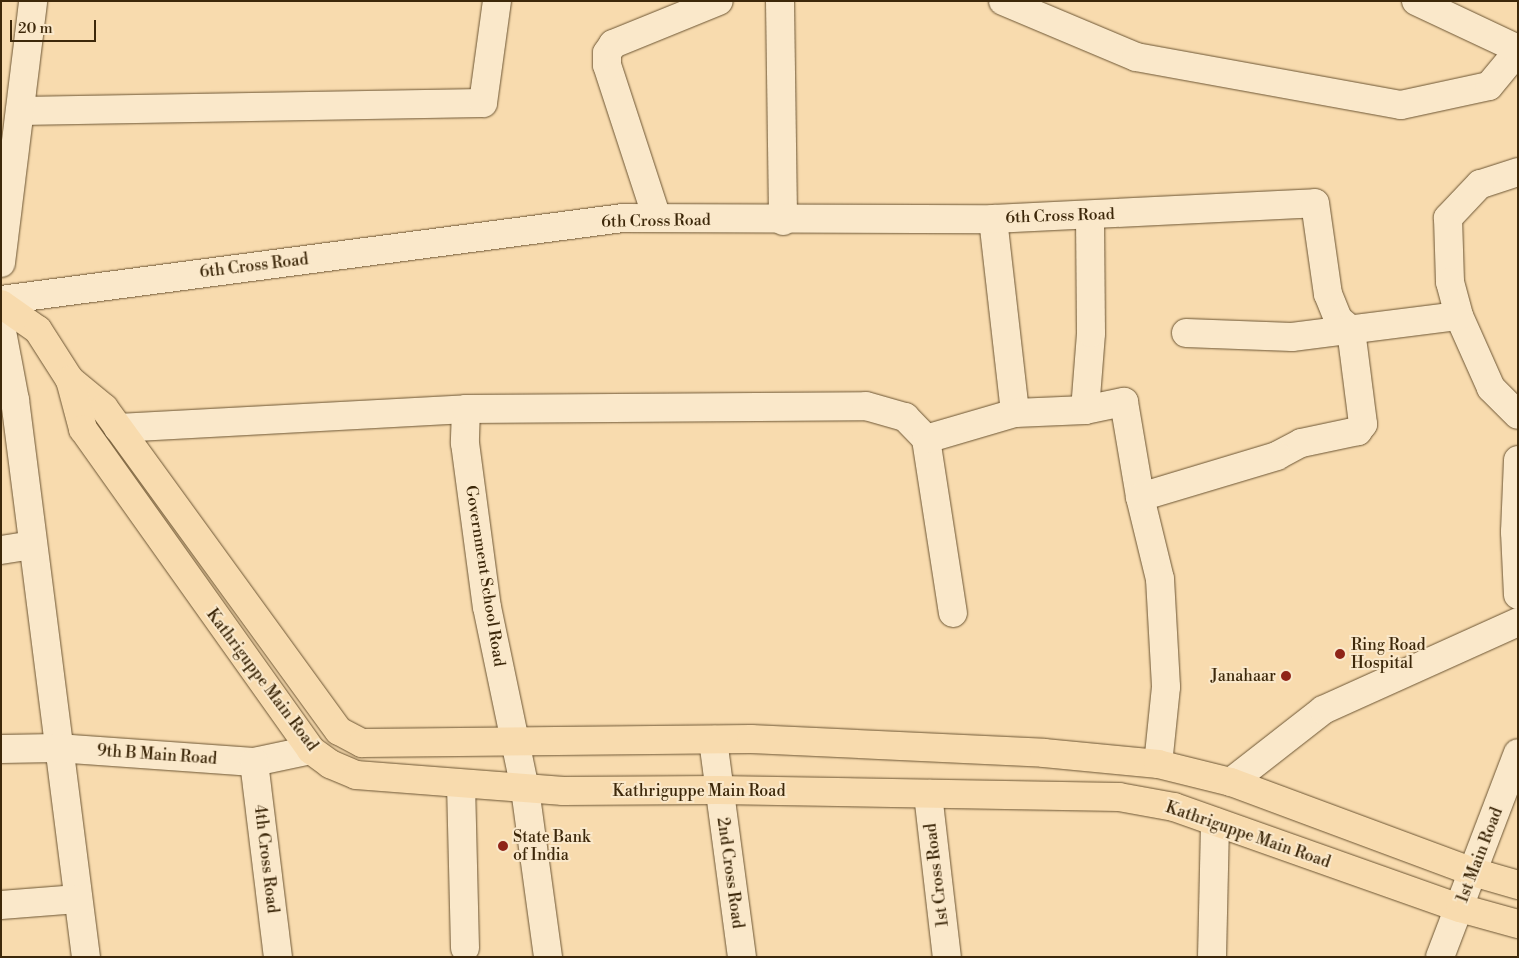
<!DOCTYPE html>
<style>
body{margin:0}
#map{position:relative;width:1519px;height:958px;overflow:hidden;background:#f8dbae;font-family:"Libre Bodoni",serif}
div>[style]{position:absolute}
[style*='--x']{left:calc(var(--x)*1px);top:calc(var(--y)*1px);width:calc(var(--w)*1px);rotate:calc(var(--a)*1deg)}
.roads{filter:drop-shadow(0 0 1px #6c5533) drop-shadow(0 0 1px #6c5533)}
.minor>*{height:28px;margin:-14px;padding:0 14px;transform-origin:14px;border-radius:14px;background:#fae8ca}
.major>*{height:28px;margin:-14px;padding:0 14px;transform-origin:14px;border-radius:14px;background:#f8dbae}
.dots>*{width:14px;height:14px;translate:-50% -50%;box-sizing:border-box;border:2px solid #fae8ca;border-radius:50%}
span{translate:-50% -50%;white-space:nowrap;text-align:center;line-height:1.15;-webkit-text-stroke:4px #fae8ca;paint-order:stroke}
.street-label{font-size:16px;color:#3d280a}
.poi-label{font-size:16px;color:#3d280a}
.left{translate:0 -50%;text-align:left}
.right{translate:-100% -50%;text-align:right}
.frame{position:absolute;inset:0;border:2px solid #3d280a;pointer-events:none}
.scale{position:absolute;left:10px;top:20px;width:86px;height:22px;box-sizing:border-box;border:2px solid #3d280a;border-top:0;padding-left:6px;font-size:15px;line-height:18px;white-space:nowrap;color:#3d280a;-webkit-text-stroke:4px #fae8ca;paint-order:stroke}
</style>
<div id="map">
<div class="roads">
<div class="minor">
<div style="--x:780;--y:1;--w:220;--a:89.2"></div>
<div style="--x:1003;--y:1;--w:144;--a:22.8"></div>
<div style="--x:1136;--y:57;--w:269;--a:10.3"></div>
<div style="--x:1401;--y:105;--w:90;--a:-12.2"></div>
<div style="--x:1489;--y:86;--w:45;--a:-50.4"></div>
<div style="--x:1416;--y:1;--w:113;--a:25.2"></div>
<div style="--x:20;--y:111;--w:463;--a:-1"></div>
<div style="--x:483;--y:103;--w:103;--a:-82.2"></div>
<div style="--x:1518;--y:172;--w:40;--a:162"></div>
<div style="--x:1480;--y:184;--w:47;--a:133.3"></div>
<div style="--x:1448;--y:218;--w:64;--a:88.2"></div>
<div style="--x:1450;--y:282;--w:35;--a:75"></div>
<div style="--x:1459;--y:316;--w:79;--a:66"></div>
<div style="--x:1491;--y:388;--w:38;--a:45"></div>
<div style="--x:657;--y:218;--w:161;--a:-108.1"></div>
<div style="--x:607;--y:65;--w:12;--a:-90"></div>
<div style="--x:607;--y:53;--w:11;--a:-56"></div>
<div style="--x:613;--y:44;--w:114;--a:-22.1"></div>
<div style="--x:993;--y:219;--w:195;--a:83.5"></div>
<div style="--x:1015;--y:413;--w:70;--a:-2.5"></div>
<div style="--x:1085;--y:410;--w:40;--a:-12"></div>
<div style="--x:1124;--y:402;--w:96;--a:80.4"></div>
<div style="--x:1140;--y:497;--w:84;--a:76.3"></div>
<div style="--x:1160;--y:579;--w:108;--a:86.8"></div>
<div style="--x:1166;--y:687;--w:77;--a:95.9"></div>
<div style="--x:1;--y:263;--w:264;--a:-83"></div>
<div style="--x:1;--y:300;--w:627;--a:-7.51"></div>
<div style="--x:623;--y:218;--w:370;--a:0.2"></div>
<div style="--x:993;--y:219;--w:322;--a:-2.8"></div>
<div style="--x:1315;--y:203;--w:92;--a:81.9"></div>
<div style="--x:1328;--y:294;--w:27;--a:68"></div>
<div style="--x:1338;--y:319;--w:17;--a:40"></div>
<div style="--x:1351;--y:330;--w:95;--a:82.7"></div>
<div style="--x:1363;--y:424;--w:9;--a:126"></div>
<div style="--x:1358;--y:431;--w:58;--a:168.1"></div>
<div style="--x:1301;--y:443;--w:27;--a:152"></div>
<div style="--x:1277;--y:456;--w:143;--a:163.3"></div>
<div style="--x:1;--y:326;--w:75;--a:79.3"></div>
<div style="--x:15;--y:400;--w:562;--a:82.74"></div>
<div style="--x:1186;--y:333;--w:106;--a:2.2"></div>
<div style="--x:1292;--y:337;--w:168;--a:-7.2"></div>
<div style="--x:466;--y:409;--w:34;--a:92"></div>
<div style="--x:465;--y:443;--w:165;--a:82.4"></div>
<div style="--x:487;--y:607;--w:186;--a:78.2"></div>
<div style="--x:525;--y:789;--w:170;--a:82.2"></div>
<div style="--x:1085;--y:410;--w:77;--a:-85.5"></div>
<div style="--x:1091;--y:333;--w:117;--a:-90.5"></div>
<div style="--x:118;--y:428;--w:349;--a:-3.1"></div>
<div style="--x:466;--y:409;--w:400;--a:-0.4"></div>
<div style="--x:866;--y:406;--w:41;--a:15.8"></div>
<div style="--x:905;--y:417;--w:30;--a:46"></div>
<div style="--x:926;--y:439;--w:176;--a:81.2"></div>
<div style="--x:926;--y:439;--w:93;--a:-16.3"></div>
<div style="--x:1518;--y:460;--w:72;--a:92.4"></div>
<div style="--x:1515;--y:532;--w:63;--a:87.3"></div>
<div style="--x:1;--y:550;--w:32;--a:-9"></div>
<div style="--x:713;--y:740;--w:219;--a:82.4"></div>
<div style="--x:1;--y:749;--w:56;--a:-1"></div>
<div style="--x:57;--y:748;--w:197;--a:4.1"></div>
<div style="--x:254;--y:762;--w:58;--a:-11.9"></div>
<div style="--x:254;--y:762;--w:196;--a:83"></div>
<div style="--x:1231;--y:782;--w:117;--a:-38"></div>
<div style="--x:1323;--y:710;--w:214;--a:-24.3"></div>
<div style="--x:461;--y:784;--w:164;--a:88.6"></div>
<div style="--x:928;--y:794;--w:164;--a:83.4"></div>
<div style="--x:1;--y:905;--w:77;--a:-4.5"></div>
<div style="--x:1212;--y:957;--w:135;--a:-88.7"></div>
<div style="--x:1440;--y:957;--w:218;--a:-69.1"></div>
</div>
<div class="major">
<div style="--x:1;--y:304;--w:45;--a:35.1"></div>
<div style="--x:38;--y:330;--w:59;--a:57.4"></div>
<div style="--x:70;--y:380;--w:44;--a:39.5"></div>
<div style="--x:104;--y:408;--w:399;--a:54"></div>
<div style="--x:339;--y:731;--w:26;--a:28"></div>
<div style="--x:362;--y:743;--w:389;--a:-0.6"></div>
<div style="--x:751;--y:739;--w:293;--a:2.7"></div>
<div style="--x:1044;--y:753;--w:115;--a:5.5"></div>
<div style="--x:1158;--y:764;--w:75;--a:13.9"></div>
<div style="--x:1231;--y:782;--w:258;--a:20.4"></div>
<div style="--x:1473;--y:872;--w:47;--a:16.1"></div>
<div style="--x:70;--y:380;--w:51;--a:75.1"></div>
<div style="--x:83;--y:429;--w:394;--a:54.6"></div>
<div style="--x:311;--y:750;--w:24;--a:36"></div>
<div style="--x:330;--y:764;--w:28;--a:23"></div>
<div style="--x:356;--y:775;--w:208;--a:4.4"></div>
<div style="--x:563;--y:791;--w:155;--a:-0.4"></div>
<div style="--x:718;--y:790;--w:401;--a:1"></div>
<div style="--x:1119;--y:797;--w:56;--a:10.3"></div>
<div style="--x:1174;--y:807;--w:303;--a:19.5"></div>
<div style="--x:1460;--y:908;--w:60;--a:15.4"></div>
</div>
</div>
<div class="dots">
<div style="left:1340px;top:654px;background:#8f2418"></div>
<div style="left:1286px;top:676px;background:#8f2418"></div>
<div style="left:503px;top:846px;background:#8f2418"></div>
</div>
<div class="street-label">
<span style="left:1060px;top:216px;rotate:-2deg">6th Cross Road</span>
<span style="left:656px;top:221px;rotate:-1deg">6th Cross Road</span>
<span style="left:254px;top:266px;rotate:-7deg">6th Cross Road</span>
<span style="left:485px;top:576px;rotate:81deg">Government School Road</span>
<span style="left:262px;top:680px;rotate:53deg">Kathriguppe Main Road</span>
<span style="left:157px;top:755px;rotate:4deg">9th B Main Road</span>
<span style="left:699px;top:791px">Kathriguppe Main Road</span>
<span style="left:1248px;top:835px;rotate:19deg">Kathriguppe Main Road</span>
<span style="left:1480px;top:855px;rotate:-69deg">1st Main Road</span>
<span style="left:266px;top:859px;rotate:83deg">4th Cross Road</span>
<span style="left:730px;top:873px;rotate:82deg">2nd Cross Road</span>
<span style="left:937px;top:875px;rotate:-97deg">1st Cross Road</span>
</div>
<div class="poi-label">
<span class="left" style="left:1351px;top:654px">Ring Road<br>Hospital</span>
<span class="right" style="left:1276px;top:676px">Janahaar</span>
<span class="left" style="left:513px;top:846px">State Bank<br>of India</span>
</div>
<div class="frame"></div>
<div class="scale">20 m</div>
</div>
